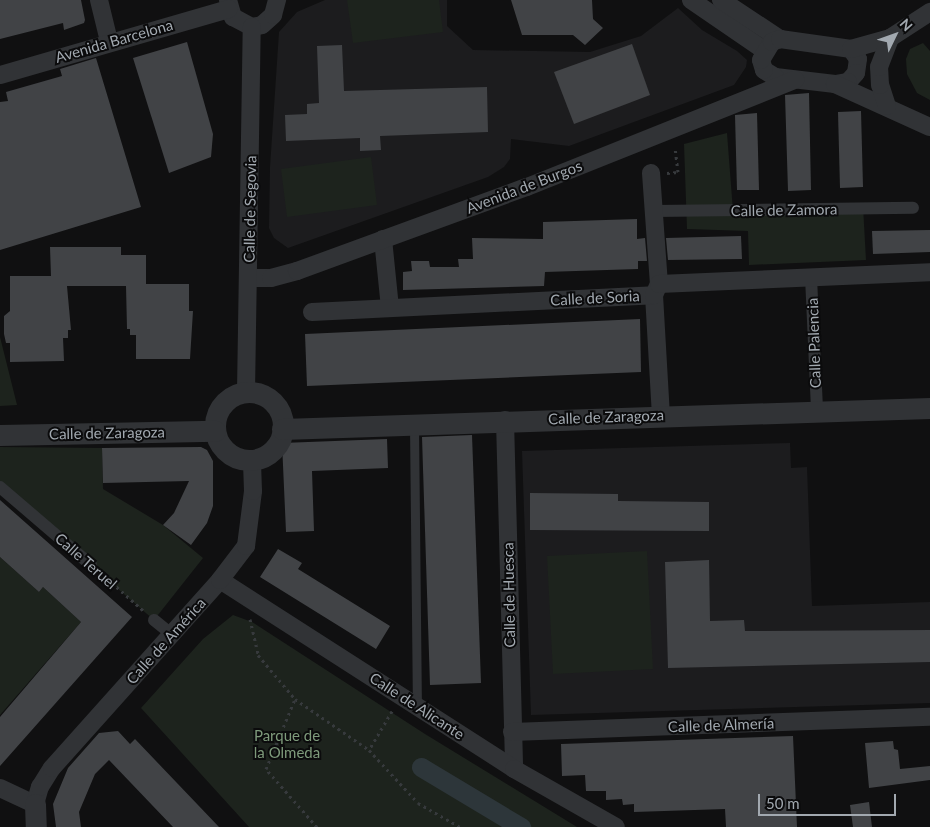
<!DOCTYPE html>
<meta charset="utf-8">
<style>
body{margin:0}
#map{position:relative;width:930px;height:827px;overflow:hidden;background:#101011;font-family:Lato,sans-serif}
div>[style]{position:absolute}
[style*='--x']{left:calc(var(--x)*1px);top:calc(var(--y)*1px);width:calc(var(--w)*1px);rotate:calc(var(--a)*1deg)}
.built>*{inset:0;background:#1c1c1e}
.green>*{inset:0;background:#1d231d}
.canal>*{height:19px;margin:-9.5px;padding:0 9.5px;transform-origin:9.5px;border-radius:9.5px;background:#2d363a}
.building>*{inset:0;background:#414346}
.path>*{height:3px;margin-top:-1.5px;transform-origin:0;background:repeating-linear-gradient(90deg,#373a3d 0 2.5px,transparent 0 6.5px)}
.service>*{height:9px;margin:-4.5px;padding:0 4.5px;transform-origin:4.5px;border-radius:4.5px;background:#313336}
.pedestrian>*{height:12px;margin:-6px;padding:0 6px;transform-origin:6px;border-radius:6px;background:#313336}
.minor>*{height:18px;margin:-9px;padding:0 9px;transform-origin:9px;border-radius:9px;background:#313336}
.tertiary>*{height:21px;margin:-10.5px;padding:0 10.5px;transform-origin:10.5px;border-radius:10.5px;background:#313336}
.tertiary>.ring{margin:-10.5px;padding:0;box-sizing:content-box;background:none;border:21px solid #313336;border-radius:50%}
span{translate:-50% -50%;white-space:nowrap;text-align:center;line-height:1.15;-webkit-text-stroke:4px #0b0b0c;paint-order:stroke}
.street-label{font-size:15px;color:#a2a9b0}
.park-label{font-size:15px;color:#7e9a7b}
.north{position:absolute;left:870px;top:10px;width:50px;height:50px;-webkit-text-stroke:4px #0b0b0c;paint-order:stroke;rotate:48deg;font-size:14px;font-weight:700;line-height:20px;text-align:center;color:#a2a9b0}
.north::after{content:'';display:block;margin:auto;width:18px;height:22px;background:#a2a9b0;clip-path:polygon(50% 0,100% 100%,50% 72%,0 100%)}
.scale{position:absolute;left:758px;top:794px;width:138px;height:22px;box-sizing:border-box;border:2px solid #a2a9b0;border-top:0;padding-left:6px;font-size:15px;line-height:18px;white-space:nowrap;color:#a2a9b0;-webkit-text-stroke:4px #0b0b0c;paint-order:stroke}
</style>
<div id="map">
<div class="built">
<div style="clip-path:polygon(325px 0,447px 0,447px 26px,473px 50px,590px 52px,641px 36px,678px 8px,702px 30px,737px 51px,747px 60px,746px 67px,734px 85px,569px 146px,511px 139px,510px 159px,504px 167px,488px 177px,288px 248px,274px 238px,269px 228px,270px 167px,279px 32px,297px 12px)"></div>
<div style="clip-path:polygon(790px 443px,791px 468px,807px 467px,812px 606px,930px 602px,930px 703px,531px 715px,522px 451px)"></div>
</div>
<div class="green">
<div style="clip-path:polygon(347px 0,439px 0,443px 32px,353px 43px)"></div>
<div style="clip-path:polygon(923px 43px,930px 51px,930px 100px,917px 93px,907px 74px,906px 59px,910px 49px)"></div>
<div style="clip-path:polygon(727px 133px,733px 211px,863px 206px,866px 260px,749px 265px,748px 231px,687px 229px,684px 144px)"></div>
<div style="clip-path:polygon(371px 157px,377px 205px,287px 217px,281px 169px)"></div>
<div style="clip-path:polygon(0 337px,17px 405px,0 406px)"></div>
<div style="clip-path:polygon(0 447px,102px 448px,103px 489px,163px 525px,203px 558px,154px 620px,0 487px)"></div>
<div style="clip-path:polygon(647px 551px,653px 669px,553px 674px,547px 556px)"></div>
<div style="clip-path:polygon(0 557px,39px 592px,43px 587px,81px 622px,0 715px)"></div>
<div style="clip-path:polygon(233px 615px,252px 622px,425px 734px,577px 827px,249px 827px,141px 708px,203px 639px)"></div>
</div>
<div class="canal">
<div style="--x:421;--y:767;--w:117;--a:31"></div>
</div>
<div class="building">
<div style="clip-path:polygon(0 0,81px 0,85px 20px,84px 23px,64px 30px,63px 23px,0 39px)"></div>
<div style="clip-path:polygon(511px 0,592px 0,593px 19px,603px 28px,585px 45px,573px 35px,522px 35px)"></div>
<div style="clip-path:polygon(187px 42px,213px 134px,211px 157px,169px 173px,133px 58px)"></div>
<div style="clip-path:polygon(632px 44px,650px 95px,574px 124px,554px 72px)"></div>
<div style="clip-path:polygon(342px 45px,344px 91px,487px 87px,488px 132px,380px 136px,381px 150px,360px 151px,360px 138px,286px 141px,285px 115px,307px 114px,307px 104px,319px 103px,317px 46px)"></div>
<div style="clip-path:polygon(96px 58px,141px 207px,0 250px,0 102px,8px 101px,6px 92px,62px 76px,60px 69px)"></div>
<div style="clip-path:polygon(809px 93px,811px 190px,788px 191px,785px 95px)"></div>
<div style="clip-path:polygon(861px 111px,863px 187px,840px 188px,838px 112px)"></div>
<div style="clip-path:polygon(757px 113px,759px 190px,737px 190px,735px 115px)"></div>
<div style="clip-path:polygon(637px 219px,637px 239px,645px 238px,647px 261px,638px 261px,638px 269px,545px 272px,544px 286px,403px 290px,403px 272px,412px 271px,411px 261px,429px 261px,430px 267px,459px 267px,458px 259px,473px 259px,472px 238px,543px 239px,543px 222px)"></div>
<div style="clip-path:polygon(930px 230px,930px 252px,873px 254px,872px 231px)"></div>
<div style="clip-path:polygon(741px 236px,742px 259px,668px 260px,666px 238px)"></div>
<div style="clip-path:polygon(50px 247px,121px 247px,121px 255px,146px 255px,146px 284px,189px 284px,189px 311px,193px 311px,190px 359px,136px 359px,136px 335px,130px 335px,130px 329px,127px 329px,126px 286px,67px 286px,71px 330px,68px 330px,68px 338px,63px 338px,64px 361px,10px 362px,10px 343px,6px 343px,4px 334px,4px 316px,10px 311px,10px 276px,51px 276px)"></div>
<div style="clip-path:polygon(640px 319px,641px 372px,307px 386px,305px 334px)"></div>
<div style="clip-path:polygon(472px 435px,481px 683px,430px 685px,422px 437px)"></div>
<div style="clip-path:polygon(387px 439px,388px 468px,312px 471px,314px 531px,286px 532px,282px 443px)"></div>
<div style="clip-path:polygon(201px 447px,207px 450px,213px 461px,213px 506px,207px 523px,191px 545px,163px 525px,174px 513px,189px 481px,103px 483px,102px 448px)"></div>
<div style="clip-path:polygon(530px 493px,618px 494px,618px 501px,709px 502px,709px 531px,530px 530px)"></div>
<div style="clip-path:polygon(0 500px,132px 617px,0 766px,0 717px,81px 622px,43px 587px,39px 592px,0 557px)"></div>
<div style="clip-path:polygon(278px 549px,302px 563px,298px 569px,390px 626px,376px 649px,260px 577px)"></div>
<div style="clip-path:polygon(709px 560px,710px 621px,744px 620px,745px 631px,930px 630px,930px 662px,668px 668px,665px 562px)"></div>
<div style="clip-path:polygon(118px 731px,130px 744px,135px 739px,219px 827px,173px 827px,109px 760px,95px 774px,79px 812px,81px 827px,56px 827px,53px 804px,68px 768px,99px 733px)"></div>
<div style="clip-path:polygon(793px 736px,797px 827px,726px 827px,725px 809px,634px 812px,634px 804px,623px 805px,622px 799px,606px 800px,606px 791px,586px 791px,585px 775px,562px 776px,561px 744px)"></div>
<div style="clip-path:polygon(893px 741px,894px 749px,898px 750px,900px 769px,930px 766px,930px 780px,869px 788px,865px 743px)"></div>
<div style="clip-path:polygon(869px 802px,872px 827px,853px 827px,850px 805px)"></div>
</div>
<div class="path">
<div style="--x:667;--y:173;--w:11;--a:-5"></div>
<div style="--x:678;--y:172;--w:25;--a:-97"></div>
<div style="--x:102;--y:574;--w:56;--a:41.4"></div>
<div style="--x:250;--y:619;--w:37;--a:77"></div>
<div style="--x:258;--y:655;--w:57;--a:49.9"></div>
<div style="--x:392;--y:711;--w:45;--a:120.5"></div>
<div style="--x:369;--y:750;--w:72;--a:47.2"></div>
<div style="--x:418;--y:803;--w:48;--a:29.7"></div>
<div style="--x:317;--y:827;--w:77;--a:-131.3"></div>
<div style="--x:266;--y:769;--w:76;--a:-67.5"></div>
<div style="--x:295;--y:699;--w:90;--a:34.6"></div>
</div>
<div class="service">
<div style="--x:414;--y:425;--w:280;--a:89.4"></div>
</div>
<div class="pedestrian">
<div style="--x:654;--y:211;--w:259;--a:-0.7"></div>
<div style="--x:811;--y:277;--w:132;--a:87.4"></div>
<div style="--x:0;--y:487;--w:120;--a:40.6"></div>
<div style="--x:154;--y:620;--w:22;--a:39"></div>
</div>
<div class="minor">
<div style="--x:99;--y:0;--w:42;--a:76.3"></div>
<div style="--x:228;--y:0;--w:18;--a:74"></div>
<div style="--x:233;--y:17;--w:21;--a:28"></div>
<div style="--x:252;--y:27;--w:10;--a:-11"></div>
<div style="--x:262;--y:25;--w:15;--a:-42"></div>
<div style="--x:273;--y:15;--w:16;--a:-75"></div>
<div style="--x:691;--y:0;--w:88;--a:34.4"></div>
<div style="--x:721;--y:0;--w:71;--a:33.5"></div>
<div style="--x:851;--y:49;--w:12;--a:55"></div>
<div style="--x:858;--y:59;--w:14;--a:98"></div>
<div style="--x:856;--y:73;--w:12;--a:132"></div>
<div style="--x:848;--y:82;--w:13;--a:171"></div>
<div style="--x:835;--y:84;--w:60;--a:-173.3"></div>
<div style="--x:775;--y:77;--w:13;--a:-148"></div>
<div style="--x:764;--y:70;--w:10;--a:-107"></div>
<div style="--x:761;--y:60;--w:21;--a:-59"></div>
<div style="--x:772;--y:42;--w:9;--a:-21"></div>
<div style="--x:780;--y:39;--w:72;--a:8"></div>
<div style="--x:851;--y:49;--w:41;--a:-15.8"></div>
<div style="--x:890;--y:38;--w:48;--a:-33"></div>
<div style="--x:0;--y:75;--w:238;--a:-16.1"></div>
<div style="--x:835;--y:84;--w:104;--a:24.4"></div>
<div style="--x:887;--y:106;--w:22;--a:-108"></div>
<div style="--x:880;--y:85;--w:18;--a:-93"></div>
<div style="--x:879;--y:67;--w:31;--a:-69"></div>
<div style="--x:651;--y:173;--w:111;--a:85.9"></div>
<div style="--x:383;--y:239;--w:69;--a:84.2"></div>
<div style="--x:249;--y:278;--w:22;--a:0"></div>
<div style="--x:271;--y:278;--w:27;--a:-15"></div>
<div style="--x:297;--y:271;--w:245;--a:-20.1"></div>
<div style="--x:527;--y:187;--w:289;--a:-21.8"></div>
<div style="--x:654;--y:295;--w:120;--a:86.7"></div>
<div style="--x:312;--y:312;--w:342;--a:-2.8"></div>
<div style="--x:654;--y:295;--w:12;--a:-66"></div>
<div style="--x:659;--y:284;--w:271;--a:-2.5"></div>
<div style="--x:246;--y:392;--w:365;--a:-89.1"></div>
<div style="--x:505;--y:420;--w:349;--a:88.5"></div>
<div style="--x:220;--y:580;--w:350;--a:32.7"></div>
<div style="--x:514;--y:769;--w:117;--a:29.6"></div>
<div style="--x:512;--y:732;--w:418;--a:-2.1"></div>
<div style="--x:0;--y:788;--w:38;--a:25"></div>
<div style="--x:35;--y:804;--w:18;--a:-74"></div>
<div style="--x:40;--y:787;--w:22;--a:-58"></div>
<div style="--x:52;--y:768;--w:252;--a:-48.2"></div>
<div style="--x:220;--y:580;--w:43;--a:-52.6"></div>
<div style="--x:246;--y:546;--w:55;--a:-82.7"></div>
<div style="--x:253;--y:491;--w:31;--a:-92"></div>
</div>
<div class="tertiary">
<div class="ring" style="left:215px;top:392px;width:47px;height:47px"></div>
<div style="--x:282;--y:429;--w:648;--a:-1.86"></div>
<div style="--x:0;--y:435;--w:215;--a:-1.1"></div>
<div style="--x:35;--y:804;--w:23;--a:88"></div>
</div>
<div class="street-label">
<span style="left:114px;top:41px;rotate:-16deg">Avenida Barcelona</span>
<span style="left:524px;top:187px;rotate:-21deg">Avenida de Burgos</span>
<span style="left:250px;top:209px;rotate:-89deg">Calle de Segovia</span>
<span style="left:784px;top:210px;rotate:-1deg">Calle de Zamora</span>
<span style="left:595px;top:298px;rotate:-3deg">Calle de Soria</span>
<span style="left:814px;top:343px;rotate:-92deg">Calle Palencia</span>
<span style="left:606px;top:417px;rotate:-2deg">Calle de Zaragoza</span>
<span style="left:107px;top:433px;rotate:-1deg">Calle de Zaragoza</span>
<span style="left:86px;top:561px;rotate:41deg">Calle Teruel</span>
<span style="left:509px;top:595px;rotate:-91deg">Calle de Huesca</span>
<span style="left:166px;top:641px;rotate:-48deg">Calle de América</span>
<span style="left:417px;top:706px;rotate:33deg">Calle de Alicante</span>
<span style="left:721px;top:725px;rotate:-2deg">Calle de Almería</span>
</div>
<div class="park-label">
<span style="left:287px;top:744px">Parque de<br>la Olmeda</span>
</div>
<div class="north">N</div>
<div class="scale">50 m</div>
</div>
